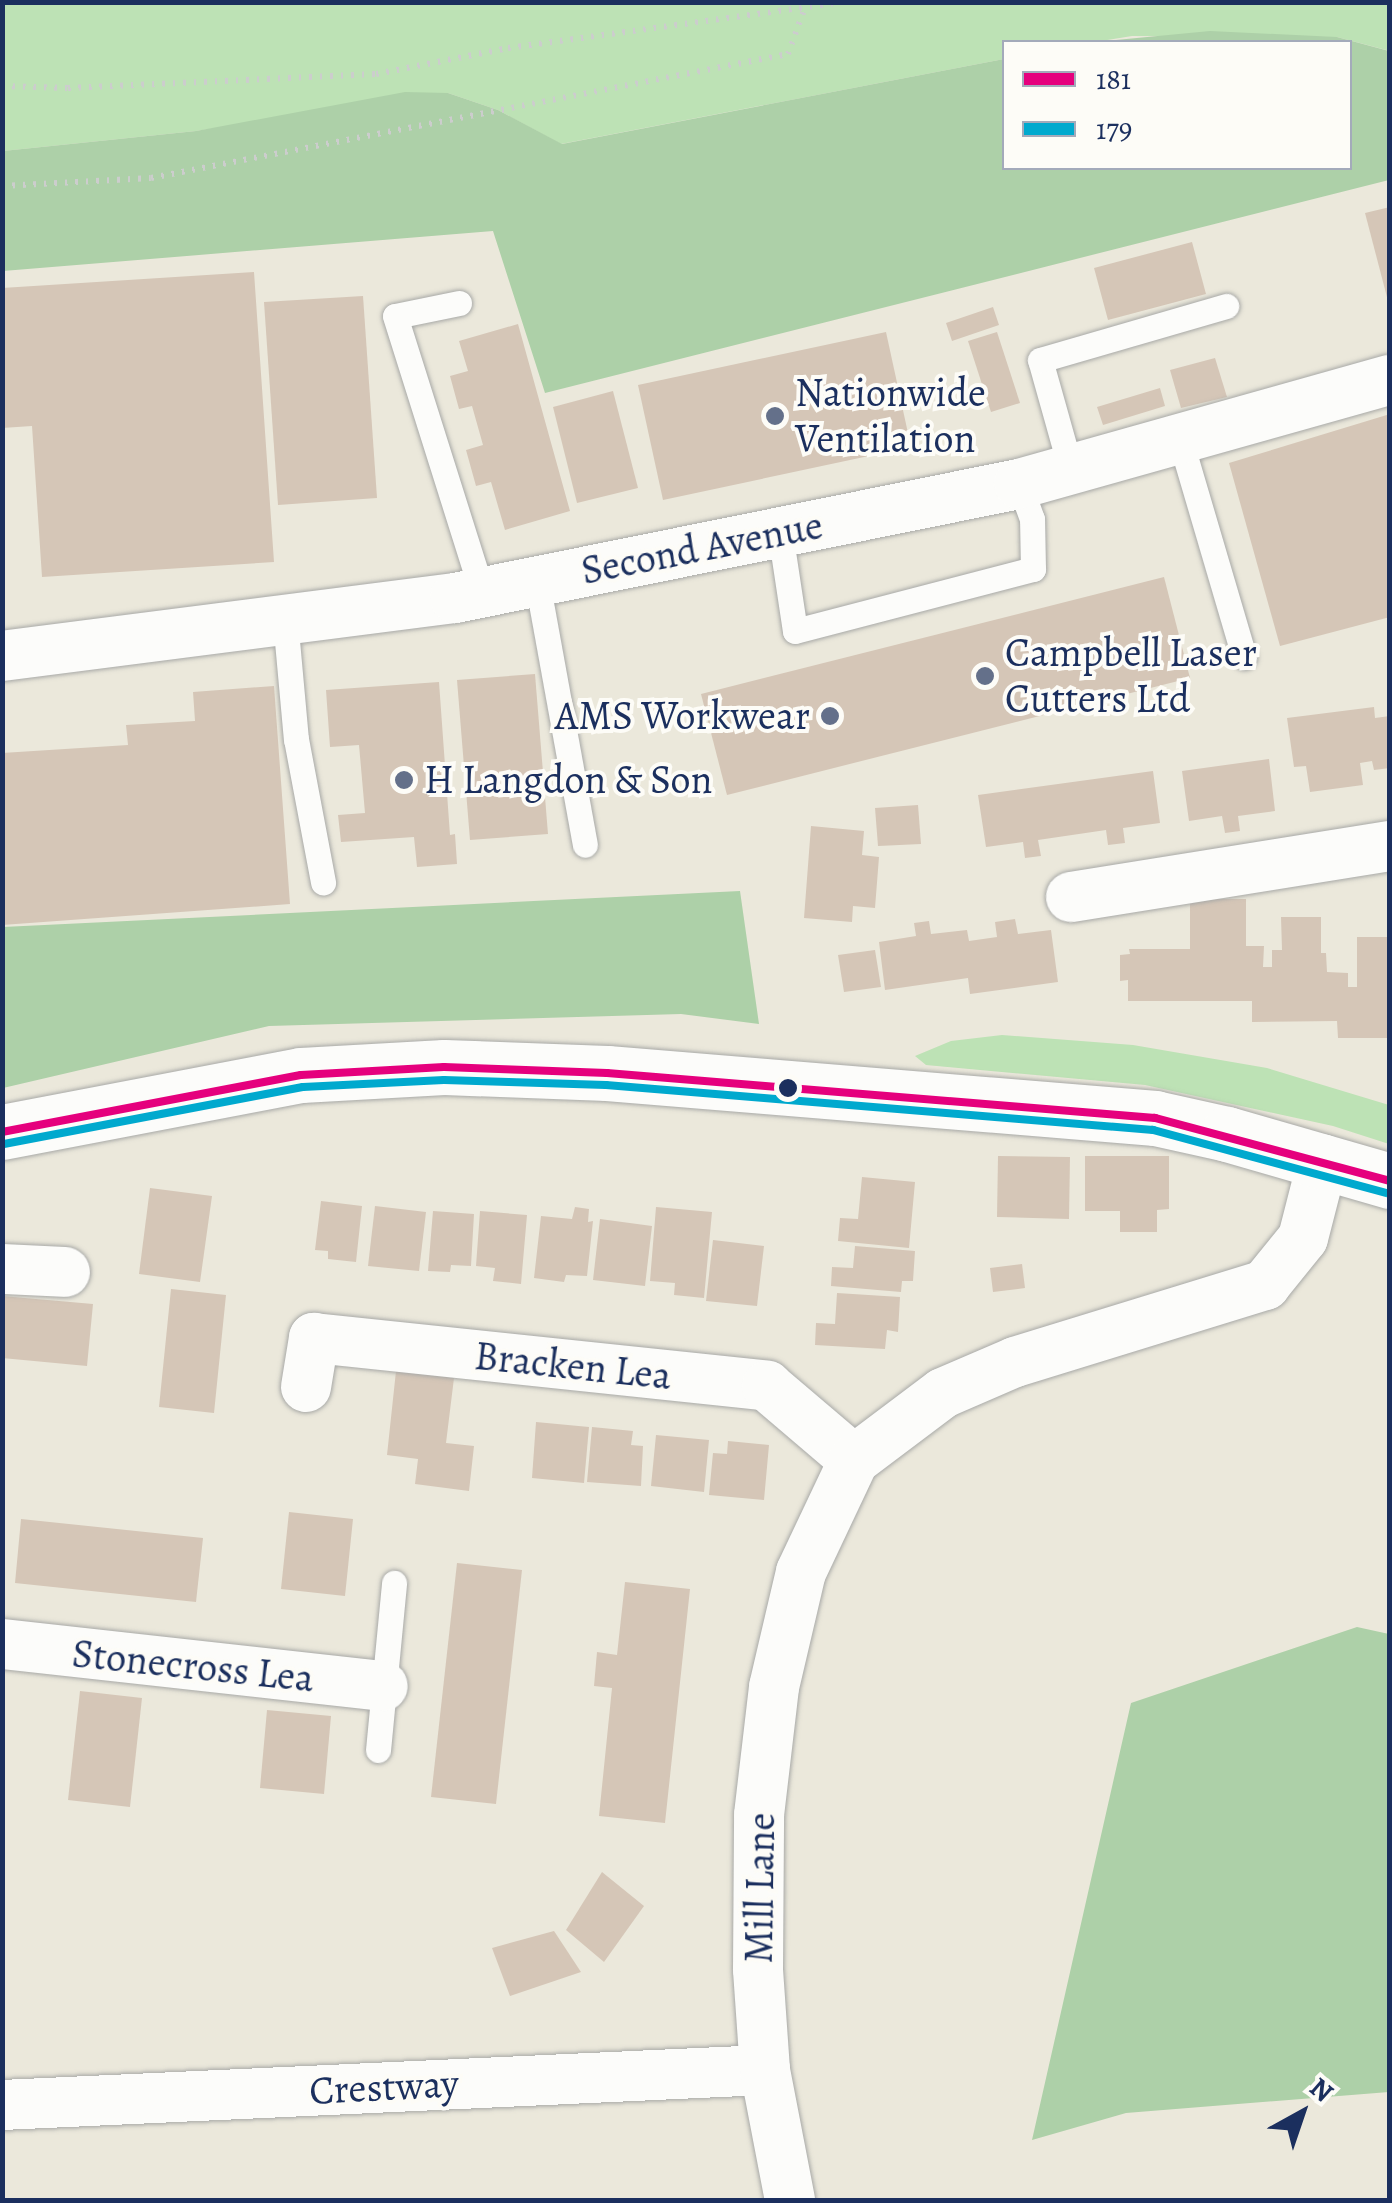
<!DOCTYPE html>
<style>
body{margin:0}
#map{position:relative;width:1392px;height:2203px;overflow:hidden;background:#ebe8db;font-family:Alegreya,serif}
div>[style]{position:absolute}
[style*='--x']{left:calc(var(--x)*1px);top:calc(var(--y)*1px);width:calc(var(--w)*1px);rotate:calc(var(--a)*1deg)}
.green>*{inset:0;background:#bde2b5}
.forest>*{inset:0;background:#add0a8}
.building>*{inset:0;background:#d5c6b7}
.path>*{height:6px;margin-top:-3px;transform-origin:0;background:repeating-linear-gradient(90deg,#cccdcd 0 2.5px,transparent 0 10.5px)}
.roads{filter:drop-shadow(0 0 2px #a8a9a7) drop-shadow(0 0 2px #a8a9a7)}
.lane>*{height:25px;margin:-12.5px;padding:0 12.5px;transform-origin:12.5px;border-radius:12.5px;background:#fcfcfa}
.street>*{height:50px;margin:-25px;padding:0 25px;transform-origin:25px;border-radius:25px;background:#fcfcfa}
.secondary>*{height:55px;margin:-27.5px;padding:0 27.5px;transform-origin:27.5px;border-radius:27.5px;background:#fcfcfa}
.bus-1>*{height:8px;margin:-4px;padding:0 4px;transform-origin:4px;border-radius:4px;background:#e5007d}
.bus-2>*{height:8px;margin:-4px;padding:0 4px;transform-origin:4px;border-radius:4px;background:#00a9ce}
.dots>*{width:28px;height:28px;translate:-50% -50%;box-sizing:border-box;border:5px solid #fdfcf7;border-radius:50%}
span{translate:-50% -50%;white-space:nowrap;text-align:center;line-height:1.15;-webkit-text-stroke:8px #fdfcf7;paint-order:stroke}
.poi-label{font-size:40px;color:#1b2f5e}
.left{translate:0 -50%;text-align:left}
.right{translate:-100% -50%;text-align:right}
.street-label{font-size:40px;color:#1b2f5e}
.frame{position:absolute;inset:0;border:5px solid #1b2f5e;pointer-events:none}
.legend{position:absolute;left:1002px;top:40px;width:350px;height:130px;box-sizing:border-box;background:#fdfcf7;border:2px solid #a3aaba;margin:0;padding:12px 18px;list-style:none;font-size:30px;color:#1b2f5e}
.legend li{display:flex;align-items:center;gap:20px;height:50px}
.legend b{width:50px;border:2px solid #a3aaba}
.north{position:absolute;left:1252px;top:2063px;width:100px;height:100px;-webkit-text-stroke:8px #fdfcf7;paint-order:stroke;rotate:40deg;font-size:28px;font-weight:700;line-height:40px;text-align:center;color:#1b2f5e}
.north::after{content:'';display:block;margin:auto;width:35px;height:45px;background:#1b2f5e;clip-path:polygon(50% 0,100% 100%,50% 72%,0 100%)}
</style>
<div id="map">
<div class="green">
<div style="clip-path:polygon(1389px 2px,1390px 51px,1337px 37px,1132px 36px,1095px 42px,1004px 42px,1004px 59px,561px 144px,498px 110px,448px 93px,196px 131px,3px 151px,2px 3px)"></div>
<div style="clip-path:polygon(1002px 1035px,1133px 1045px,1267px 1068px,1389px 1105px,1389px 1144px,1333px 1126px,1145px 1085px,926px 1065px,915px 1056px,951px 1041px)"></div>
</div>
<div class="forest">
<div style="clip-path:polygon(1210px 31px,1337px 37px,1389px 51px,1389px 180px,545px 393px,493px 231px,3px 271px,3px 151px,196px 131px,405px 92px,448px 93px,498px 110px,562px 144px,1004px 59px,1004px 168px,1350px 168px,1350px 42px,1095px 42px)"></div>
<div style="clip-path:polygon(740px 891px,759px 1024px,681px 1014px,269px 1026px,3px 1088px,3px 927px)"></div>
<div style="clip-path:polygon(1357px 1627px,1389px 1634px,1389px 2092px,1126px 2113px,1032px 2140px,1131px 1703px)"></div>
</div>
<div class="building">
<div style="clip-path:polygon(1390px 207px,1390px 300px,1388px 301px,1365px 213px)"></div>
<div style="clip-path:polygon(1192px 242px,1206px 294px,1108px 320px,1094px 268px)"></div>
<div style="clip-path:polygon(254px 272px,274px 562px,42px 577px,32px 426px,2px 428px,2px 288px)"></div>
<div style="clip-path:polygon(363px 296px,377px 498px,278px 505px,264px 302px)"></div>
<div style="clip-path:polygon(993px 307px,999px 325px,952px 341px,946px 323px)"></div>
<div style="clip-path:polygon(518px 324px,570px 511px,505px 530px,491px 482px,476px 486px,466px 450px,483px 445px,472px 406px,459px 409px,450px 376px,468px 371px,459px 341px)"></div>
<div style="clip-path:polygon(886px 332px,911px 447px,663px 500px,638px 385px)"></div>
<div style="clip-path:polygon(997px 332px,1020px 403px,991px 412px,968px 341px)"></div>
<div style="clip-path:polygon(1215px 358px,1227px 397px,1181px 408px,1170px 370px)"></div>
<div style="clip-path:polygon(1160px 388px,1165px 406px,1103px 425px,1097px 407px)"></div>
<div style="clip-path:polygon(613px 391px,638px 488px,577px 503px,553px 407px)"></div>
<div style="clip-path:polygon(1390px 414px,1390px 617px,1280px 646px,1229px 463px)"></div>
<div style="clip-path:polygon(1164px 577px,1190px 678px,727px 795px,701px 694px)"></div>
<div style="clip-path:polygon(535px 674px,548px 834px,470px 840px,457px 680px)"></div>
<div style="clip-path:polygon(439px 682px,450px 835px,455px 834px,457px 864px,417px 867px,414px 837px,341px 842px,338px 815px,365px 813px,359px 745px,330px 747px,326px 690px)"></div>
<div style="clip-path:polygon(274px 686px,290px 904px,2px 925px,2px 753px,128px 745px,126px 725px,195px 721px,193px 692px)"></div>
<div style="clip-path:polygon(1374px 707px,1375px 718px,1390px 716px,1390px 768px,1374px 770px,1372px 761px,1360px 763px,1363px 785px,1310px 792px,1306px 766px,1294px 767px,1287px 718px)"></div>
<div style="clip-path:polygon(1269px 759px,1275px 811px,1238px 816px,1240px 831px,1225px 833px,1222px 816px,1189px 821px,1182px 771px)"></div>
<div style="clip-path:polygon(1153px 771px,1160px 823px,1123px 828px,1125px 843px,1108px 845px,1106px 830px,1038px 840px,1041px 856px,1025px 858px,1023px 842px,986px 847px,978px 795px)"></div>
<div style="clip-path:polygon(918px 805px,921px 844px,878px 846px,875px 808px)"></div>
<div style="clip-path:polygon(811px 826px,864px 831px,862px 855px,879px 857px,875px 908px,853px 906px,852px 922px,804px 918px)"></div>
<div style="clip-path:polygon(1190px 899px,1246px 899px,1246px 946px,1264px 946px,1263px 967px,1272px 967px,1272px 950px,1282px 950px,1281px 917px,1321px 917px,1321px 953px,1326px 953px,1327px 972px,1348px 973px,1348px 987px,1357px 987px,1357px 937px,1390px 937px,1390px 1038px,1338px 1038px,1337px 1021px,1252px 1022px,1252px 1001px,1128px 1001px,1128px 980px,1120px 981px,1120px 955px,1130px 954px,1129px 949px,1190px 949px)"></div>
<div style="clip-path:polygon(1015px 919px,1018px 934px,1051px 930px,1058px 982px,970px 994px,968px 978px,885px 990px,879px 942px,916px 936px,914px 923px,929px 921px,931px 934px,967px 930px,969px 941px,997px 937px,995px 922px)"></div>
<div style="clip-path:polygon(875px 950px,881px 987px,844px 992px,838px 955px)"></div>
<div style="clip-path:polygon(998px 1156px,1070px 1157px,1069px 1219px,997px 1217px)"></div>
<div style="clip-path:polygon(1085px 1156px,1169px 1156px,1169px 1209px,1157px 1210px,1157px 1232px,1120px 1232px,1120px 1211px,1085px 1211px)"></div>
<div style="clip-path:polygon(862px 1177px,915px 1182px,909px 1248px,838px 1241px,840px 1218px,858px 1219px)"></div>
<div style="clip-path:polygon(150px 1188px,212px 1196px,200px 1282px,139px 1274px)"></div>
<div style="clip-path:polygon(321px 1201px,362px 1206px,356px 1262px,328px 1259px,328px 1251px,315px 1250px)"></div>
<div style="clip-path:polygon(375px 1206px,426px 1212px,419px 1271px,368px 1266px)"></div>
<div style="clip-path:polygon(575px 1207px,589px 1209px,588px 1222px,593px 1221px,587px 1276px,566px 1275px,564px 1282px,534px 1278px,541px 1216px,572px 1219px)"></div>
<div style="clip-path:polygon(656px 1207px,712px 1212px,704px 1298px,674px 1295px,675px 1283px,650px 1281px)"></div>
<div style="clip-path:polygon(433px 1211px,474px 1214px,471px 1266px,451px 1265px,450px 1272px,428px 1271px)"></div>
<div style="clip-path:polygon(480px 1211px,527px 1215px,521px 1284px,493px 1281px,495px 1268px,476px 1266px)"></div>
<div style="clip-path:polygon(600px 1219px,652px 1226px,645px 1286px,593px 1280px)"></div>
<div style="clip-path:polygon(713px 1240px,764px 1246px,757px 1306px,706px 1301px)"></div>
<div style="clip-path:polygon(855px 1246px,915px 1251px,913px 1281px,902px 1281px,901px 1292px,831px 1286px,832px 1267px,853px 1268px)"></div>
<div style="clip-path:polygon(1022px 1264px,1025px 1288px,993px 1292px,990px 1268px)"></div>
<div style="clip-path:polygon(171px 1289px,226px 1295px,214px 1413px,159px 1407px)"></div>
<div style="clip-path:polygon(837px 1293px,900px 1297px,898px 1332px,887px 1330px,885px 1349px,815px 1345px,816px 1323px,835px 1324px)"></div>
<div style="clip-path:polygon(2px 1296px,93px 1304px,87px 1366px,2px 1358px)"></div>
<div style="clip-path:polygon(396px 1371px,454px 1378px,446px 1443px,474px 1446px,469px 1491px,415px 1484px,418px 1459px,387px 1455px)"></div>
<div style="clip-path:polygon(536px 1422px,589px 1427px,584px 1483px,532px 1478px)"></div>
<div style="clip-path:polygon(592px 1427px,633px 1431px,631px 1445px,643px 1446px,641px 1486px,587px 1482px)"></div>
<div style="clip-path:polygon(656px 1435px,709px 1440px,704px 1492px,651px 1486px)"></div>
<div style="clip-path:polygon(728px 1441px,769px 1445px,764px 1500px,709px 1495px,713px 1453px,727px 1454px)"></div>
<div style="clip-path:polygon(289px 1512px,353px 1519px,345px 1596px,281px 1589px)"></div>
<div style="clip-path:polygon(21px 1519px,203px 1538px,196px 1602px,15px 1583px)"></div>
<div style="clip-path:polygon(457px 1563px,522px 1570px,496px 1804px,431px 1797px)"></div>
<div style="clip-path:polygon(625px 1582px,690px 1589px,665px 1823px,599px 1816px,612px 1688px,594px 1686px,597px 1652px,617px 1655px)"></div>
<div style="clip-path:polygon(80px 1691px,142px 1698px,130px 1807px,68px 1800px)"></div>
<div style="clip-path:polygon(267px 1710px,331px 1716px,324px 1794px,260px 1788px)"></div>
<div style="clip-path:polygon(602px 1872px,644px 1906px,604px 1962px,566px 1930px)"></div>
<div style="clip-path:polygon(554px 1931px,581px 1972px,510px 1996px,492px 1948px)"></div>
</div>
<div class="path">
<div style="--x:2;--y:86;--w:66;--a:1.7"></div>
<div style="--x:68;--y:88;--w:308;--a:-2.6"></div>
<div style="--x:376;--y:74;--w:135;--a:-11.1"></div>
<div style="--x:508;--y:48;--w:340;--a:-7.8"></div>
<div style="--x:2;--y:186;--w:149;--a:-3.1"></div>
<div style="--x:151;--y:178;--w:649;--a:-11.02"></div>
<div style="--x:788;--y:54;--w:47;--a:-70"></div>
</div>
<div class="roads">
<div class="lane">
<div style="--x:459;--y:303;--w:65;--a:168.5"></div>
<div style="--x:395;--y:316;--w:289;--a:72.5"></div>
<div style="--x:1180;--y:439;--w:227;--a:73.6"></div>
<div style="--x:1071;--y:470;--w:114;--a:-105.7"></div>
<div style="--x:1040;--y:360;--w:194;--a:-16.2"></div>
<div style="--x:780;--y:532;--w:100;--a:81.4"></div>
<div style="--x:795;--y:631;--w:246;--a:-14.6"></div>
<div style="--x:1033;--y:569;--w:50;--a:-91.1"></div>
<div style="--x:1032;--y:519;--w:37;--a:-110"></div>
<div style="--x:537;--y:581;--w:268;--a:79.7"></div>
<div style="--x:285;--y:619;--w:121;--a:84.8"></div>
<div style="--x:296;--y:739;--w:146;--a:79.3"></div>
<div style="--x:378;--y:1750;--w:168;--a:-84.5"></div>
</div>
<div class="street">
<div style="--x:2;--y:656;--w:457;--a:-7.3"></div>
<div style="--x:455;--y:598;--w:575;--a:-11.43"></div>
<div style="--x:1019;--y:484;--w:385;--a:-15.7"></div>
<div style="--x:1071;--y:897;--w:323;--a:-9.1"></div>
<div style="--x:2;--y:1269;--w:63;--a:2.7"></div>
<div style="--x:306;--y:1387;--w:50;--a:-80.7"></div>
<div style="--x:314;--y:1338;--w:456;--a:6"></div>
<div style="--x:767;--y:1386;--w:114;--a:40.4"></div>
<div style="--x:2;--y:1644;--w:383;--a:6.3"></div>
<div style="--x:2;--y:2105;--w:764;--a:-2.63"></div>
<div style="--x:790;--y:2200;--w:132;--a:-100.9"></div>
<div style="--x:765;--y:2070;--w:101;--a:-94"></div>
<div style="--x:758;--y:1969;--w:154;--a:-89.6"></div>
<div style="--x:759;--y:1815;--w:129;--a:-83.3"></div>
<div style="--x:774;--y:1687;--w:118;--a:-76.8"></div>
<div style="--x:801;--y:1572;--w:124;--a:-64.7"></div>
<div style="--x:854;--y:1460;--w:111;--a:-37"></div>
<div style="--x:943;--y:1393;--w:78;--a:-23.3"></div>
<div style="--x:1015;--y:1362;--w:262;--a:-17.1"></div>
<div style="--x:1265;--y:1285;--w:60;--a:-51"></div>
<div style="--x:1303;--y:1238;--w:81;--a:-75.6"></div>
</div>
<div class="secondary">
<div style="--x:2;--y:1132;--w:304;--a:-10.8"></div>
<div style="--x:301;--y:1075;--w:143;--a:-3.2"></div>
<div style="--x:444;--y:1067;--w:163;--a:2.1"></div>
<div style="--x:607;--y:1073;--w:550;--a:4.69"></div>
<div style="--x:1155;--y:1118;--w:74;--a:12.5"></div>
<div style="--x:1227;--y:1134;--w:170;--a:16.1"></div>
</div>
</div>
<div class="bus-1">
<div style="--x:2;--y:1132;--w:304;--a:-10.8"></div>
<div style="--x:301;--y:1075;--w:143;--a:-3.2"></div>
<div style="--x:444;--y:1067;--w:163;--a:2.1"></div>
<div style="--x:607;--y:1073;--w:550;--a:4.69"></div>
<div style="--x:1155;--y:1118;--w:243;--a:15"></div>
</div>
<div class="bus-2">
<div style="--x:4;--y:1144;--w:304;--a:-10.8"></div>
<div style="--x:303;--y:1087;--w:141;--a:-2.8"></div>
<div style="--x:444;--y:1080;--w:162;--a:1.8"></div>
<div style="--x:606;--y:1085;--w:549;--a:4.7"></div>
<div style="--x:1153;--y:1130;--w:242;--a:15.1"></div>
</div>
<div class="dots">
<div style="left:775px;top:416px;background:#64708a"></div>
<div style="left:985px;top:676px;background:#64708a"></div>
<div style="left:830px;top:716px;background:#64708a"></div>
<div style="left:404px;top:780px;background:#64708a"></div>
<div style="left:788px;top:1088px;background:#1b2f5e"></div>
</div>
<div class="poi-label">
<span class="left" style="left:795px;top:416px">Nationwide<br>Ventilation</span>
<span class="left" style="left:1005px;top:676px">Campbell Laser<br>Cutters Ltd</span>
<span class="right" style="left:810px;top:716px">AMS Workwear</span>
<span class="left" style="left:424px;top:780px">H Langdon &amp; Son</span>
</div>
<div class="street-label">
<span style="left:702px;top:548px;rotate:-11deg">Second Avenue</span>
<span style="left:573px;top:1366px;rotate:6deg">Bracken Lea</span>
<span style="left:193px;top:1666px;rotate:6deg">Stonecross Lea</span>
<span style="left:760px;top:1888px;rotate:-89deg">Mill Lane</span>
<span style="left:384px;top:2087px;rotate:-3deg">Crestway</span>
</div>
<div class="frame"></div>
<ul class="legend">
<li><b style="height:12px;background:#e5007d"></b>181</li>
<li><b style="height:12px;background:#00a9ce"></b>179</li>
</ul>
<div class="north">N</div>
</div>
